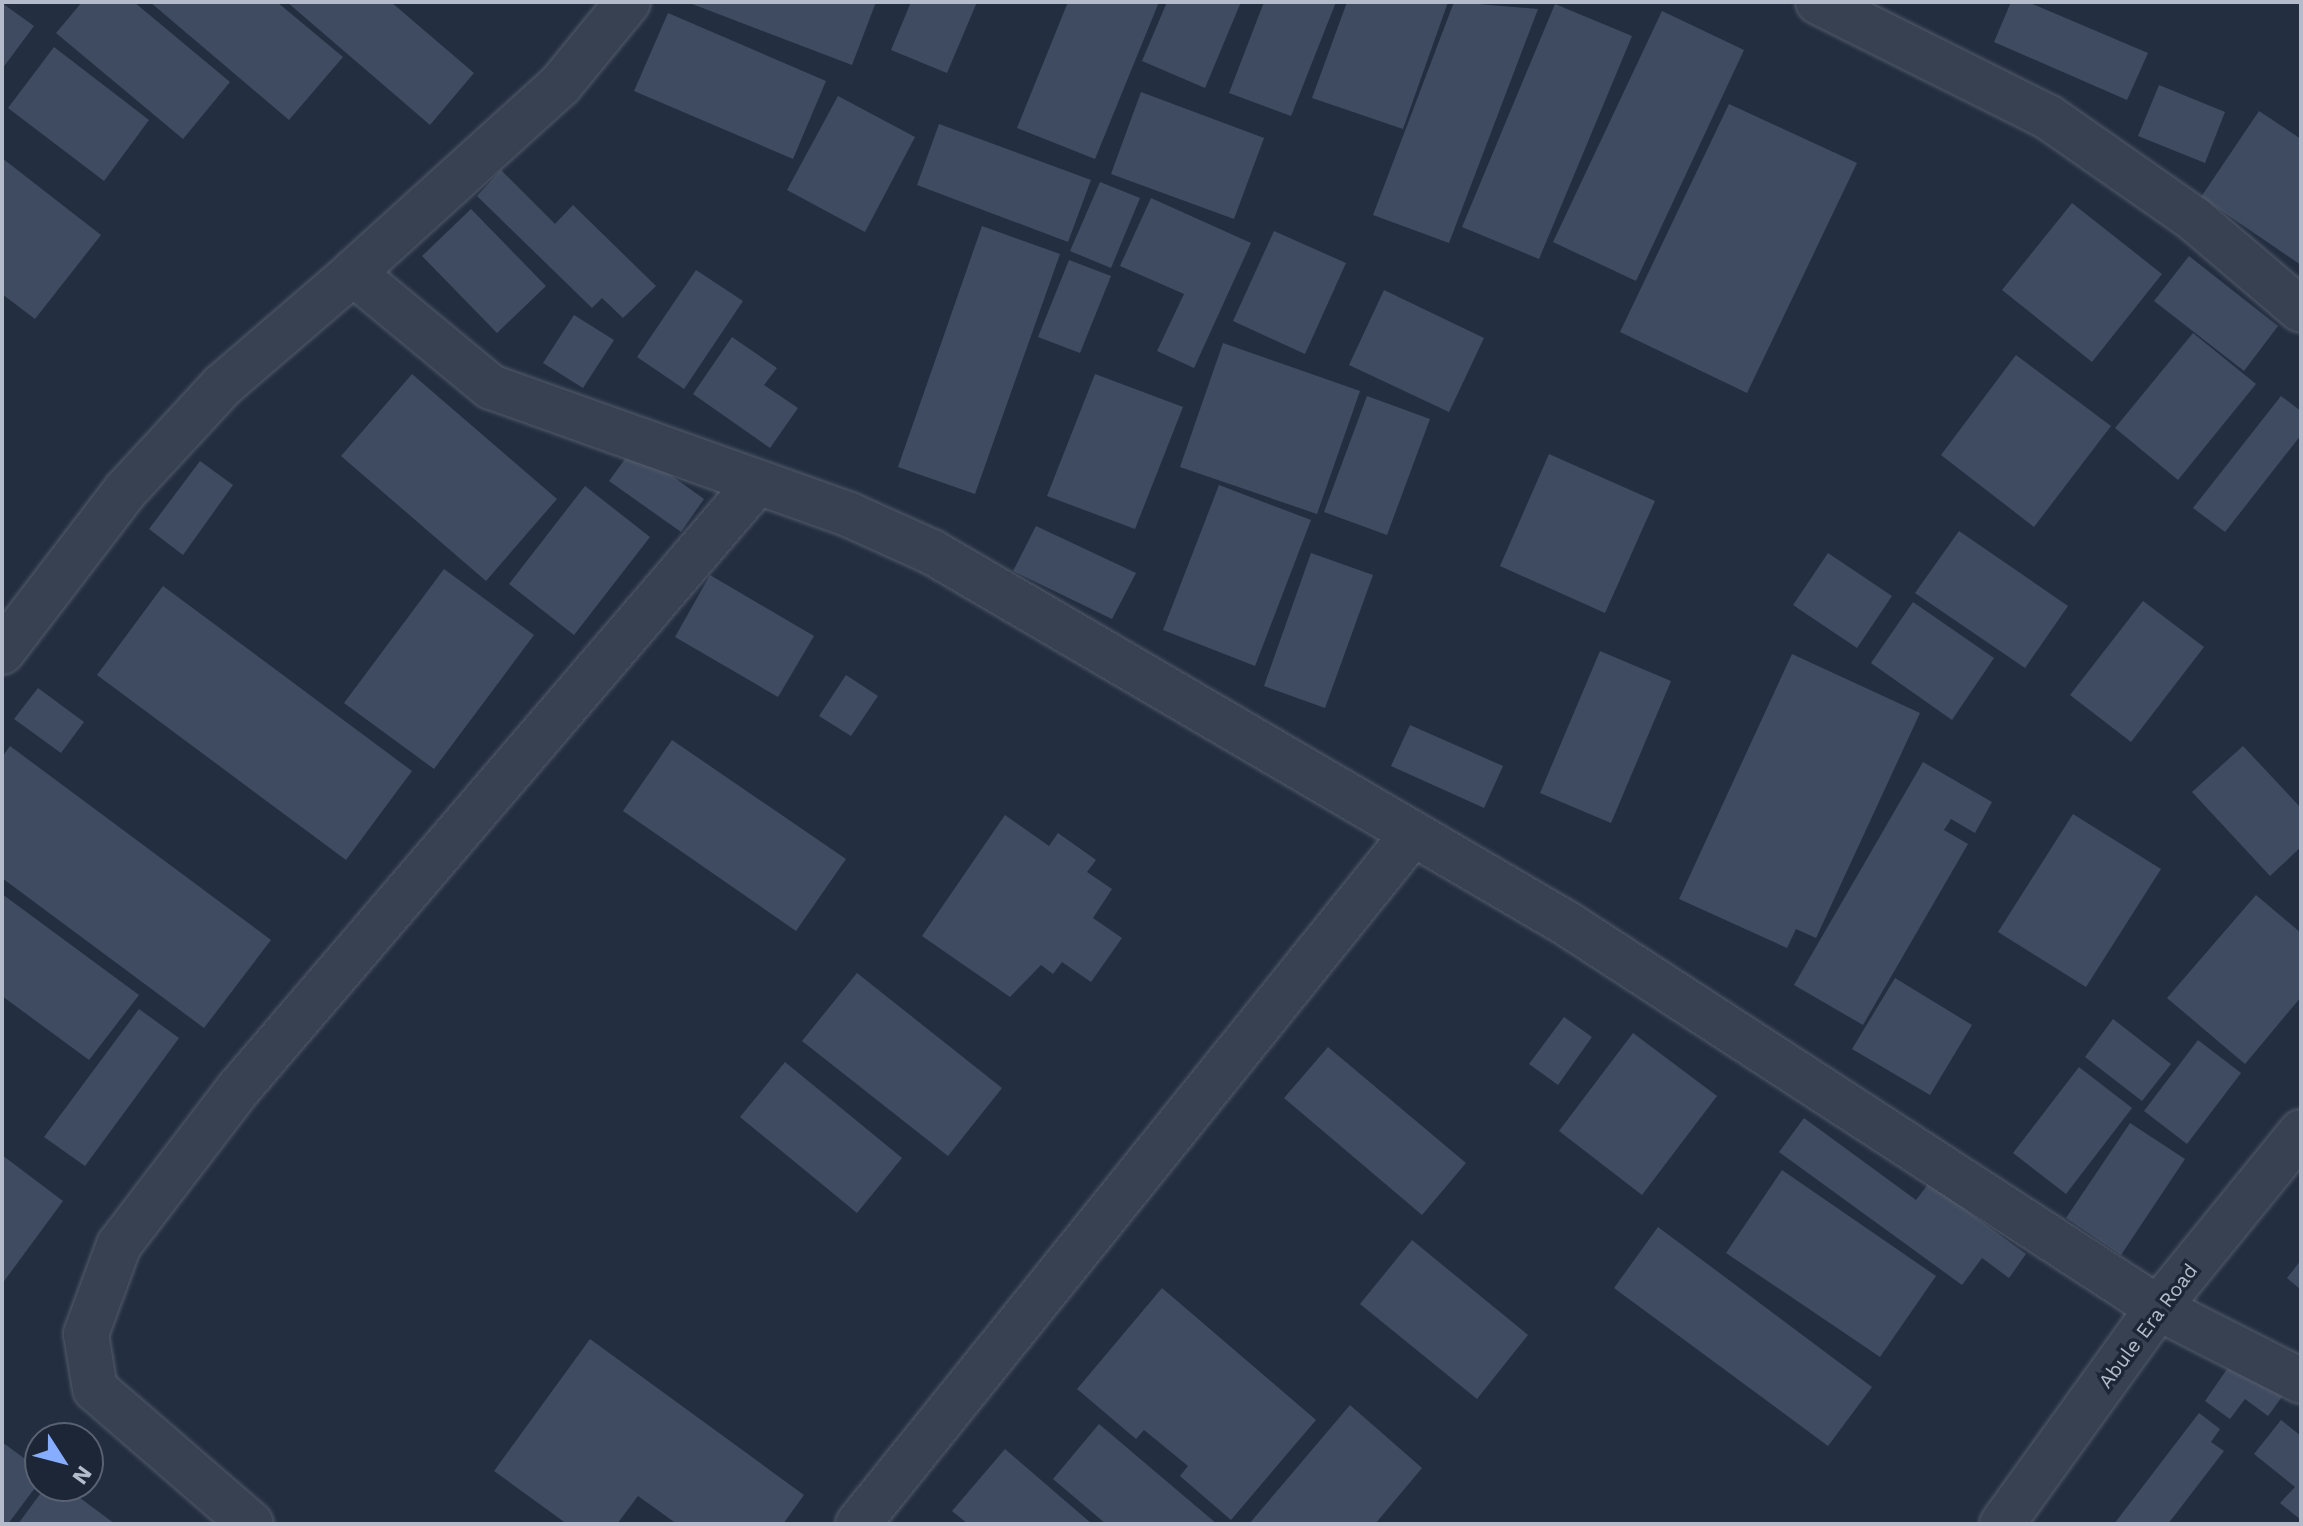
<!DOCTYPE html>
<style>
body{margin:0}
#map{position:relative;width:2303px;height:1526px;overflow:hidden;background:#232e41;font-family:"Work Sans",sans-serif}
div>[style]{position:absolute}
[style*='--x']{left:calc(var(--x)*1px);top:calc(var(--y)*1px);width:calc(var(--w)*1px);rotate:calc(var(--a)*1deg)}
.building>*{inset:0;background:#3f4b61}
.roads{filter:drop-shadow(0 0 2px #535c6b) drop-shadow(0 0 2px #535c6b)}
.minor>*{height:44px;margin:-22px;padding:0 22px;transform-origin:22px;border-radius:22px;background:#384151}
.tertiary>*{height:44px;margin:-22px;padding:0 22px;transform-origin:22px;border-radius:22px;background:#384151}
span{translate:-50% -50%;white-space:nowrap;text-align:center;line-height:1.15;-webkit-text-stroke:7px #1d2636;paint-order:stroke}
.street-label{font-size:20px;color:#b4bccb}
.frame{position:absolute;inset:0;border:4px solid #b4bccb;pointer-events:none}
.north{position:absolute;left:24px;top:1422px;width:80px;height:80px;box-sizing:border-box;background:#1d2636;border:2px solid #596272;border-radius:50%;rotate:126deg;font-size:22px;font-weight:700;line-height:32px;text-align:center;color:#b4bccb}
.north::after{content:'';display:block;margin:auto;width:28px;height:36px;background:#86adff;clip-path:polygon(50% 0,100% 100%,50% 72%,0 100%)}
</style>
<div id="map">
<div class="building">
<div style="clip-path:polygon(82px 2px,134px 2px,230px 82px,183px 139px,56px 33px)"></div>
<div style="clip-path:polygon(150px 2px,277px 2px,343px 57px,289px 120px)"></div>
<div style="clip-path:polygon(287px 2px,391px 2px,474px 73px,430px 125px)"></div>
<div style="clip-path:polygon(687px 2px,876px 2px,852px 65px)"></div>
<div style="clip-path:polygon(911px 2px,977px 2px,947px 73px,891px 50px)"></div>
<div style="clip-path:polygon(1068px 2px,1159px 2px,1095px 159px,1017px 128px)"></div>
<div style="clip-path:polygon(1167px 2px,1241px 2px,1205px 88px,1142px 61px)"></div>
<div style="clip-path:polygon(1264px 2px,1336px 2px,1291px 116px,1229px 93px)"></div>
<div style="clip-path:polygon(1347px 2px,1448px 2px,1403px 129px,1312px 98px)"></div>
<div style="clip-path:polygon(1454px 2px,1538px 9px,1449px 243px,1373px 215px)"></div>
<div style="clip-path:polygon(2011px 2px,2028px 2px,2148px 53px,2127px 100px,1994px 42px)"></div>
<div style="clip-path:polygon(2px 3px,34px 26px,2px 69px)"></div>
<div style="clip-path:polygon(1555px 4px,1632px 36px,1539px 259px,1462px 227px)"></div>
<div style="clip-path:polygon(1662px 11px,1744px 50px,1636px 281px,1553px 242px)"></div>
<div style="clip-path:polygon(668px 13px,826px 81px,793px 159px,634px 91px)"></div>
<div style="clip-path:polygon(54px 47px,149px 120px,104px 181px,8px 108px)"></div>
<div style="clip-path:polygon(2159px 85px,2225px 112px,2205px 163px,2138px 136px)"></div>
<div style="clip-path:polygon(1141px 92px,1264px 138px,1234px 219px,1111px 174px)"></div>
<div style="clip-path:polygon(838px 96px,915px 137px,865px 232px,787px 190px)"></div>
<div style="clip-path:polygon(1729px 104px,1857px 163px,1747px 393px,1620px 332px)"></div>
<div style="clip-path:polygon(2259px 111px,2301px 139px,2301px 265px,2201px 197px)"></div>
<div style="clip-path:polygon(939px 124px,1091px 180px,1068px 242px,917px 185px)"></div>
<div style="clip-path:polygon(2px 158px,101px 235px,35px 319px,2px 294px)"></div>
<div style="clip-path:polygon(501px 170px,555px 224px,573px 205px,656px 286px,623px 318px,602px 298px,592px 308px,477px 196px)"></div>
<div style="clip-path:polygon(1100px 182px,1140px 198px,1111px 268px,1070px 251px)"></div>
<div style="clip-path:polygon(1151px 198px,1251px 243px,1194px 368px,1157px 351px,1184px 294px,1120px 266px)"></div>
<div style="clip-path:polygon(2072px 203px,2162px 274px,2092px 362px,2002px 290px)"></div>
<div style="clip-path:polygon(471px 209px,546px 286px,497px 333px,422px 256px)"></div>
<div style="clip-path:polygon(982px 226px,1060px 254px,975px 494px,898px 467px)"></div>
<div style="clip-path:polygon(1274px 231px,1346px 263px,1305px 354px,1233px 321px)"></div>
<div style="clip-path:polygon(2189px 256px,2278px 326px,2244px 371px,2154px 301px)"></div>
<div style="clip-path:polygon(1069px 260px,1111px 276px,1080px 353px,1038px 337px)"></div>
<div style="clip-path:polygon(696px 270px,743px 301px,684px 389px,637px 357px)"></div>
<div style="clip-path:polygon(1384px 290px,1484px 338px,1449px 412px,1349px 365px)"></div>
<div style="clip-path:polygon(574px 315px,614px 340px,583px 388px,543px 363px)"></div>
<div style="clip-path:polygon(2193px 333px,2256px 384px,2178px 480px,2115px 428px)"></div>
<div style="clip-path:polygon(732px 337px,777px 368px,764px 385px,798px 408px,770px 448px,693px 394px)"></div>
<div style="clip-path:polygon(1223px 343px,1360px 391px,1317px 514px,1180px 467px)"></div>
<div style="clip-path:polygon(2016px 355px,2111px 426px,2034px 527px,1941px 455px)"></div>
<div style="clip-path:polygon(412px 374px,557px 499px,486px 581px,341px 456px)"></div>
<div style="clip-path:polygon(1095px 374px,1183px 407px,1135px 529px,1047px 496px)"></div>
<div style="clip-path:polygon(1367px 396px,1430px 419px,1387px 535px,1324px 512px)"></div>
<div style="clip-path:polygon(2281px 396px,2301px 411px,2301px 435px,2225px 532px,2193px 508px)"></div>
<div style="clip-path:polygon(633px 448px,704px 499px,681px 532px,609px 481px)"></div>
<div style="clip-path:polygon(1549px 454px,1655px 501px,1605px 613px,1500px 566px)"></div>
<div style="clip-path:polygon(200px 461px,233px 485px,183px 555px,149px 529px)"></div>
<div style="clip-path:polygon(1219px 485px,1311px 520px,1255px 666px,1163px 630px)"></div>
<div style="clip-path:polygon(585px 486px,650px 537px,574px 635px,509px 584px)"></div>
<div style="clip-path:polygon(1036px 526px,1136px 573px,1112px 619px,1013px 571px)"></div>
<div style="clip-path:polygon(1959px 531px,2068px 606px,2025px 668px,1915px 593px)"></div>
<div style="clip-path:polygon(1311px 553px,1373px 575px,1325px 708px,1264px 686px)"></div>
<div style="clip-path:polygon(1828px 553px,1892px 596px,1857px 648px,1793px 605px)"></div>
<div style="clip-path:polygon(444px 569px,534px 635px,434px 769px,344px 703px)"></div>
<div style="clip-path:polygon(710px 575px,814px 636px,778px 697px,675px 637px)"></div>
<div style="clip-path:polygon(163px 586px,412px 771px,346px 860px,97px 675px)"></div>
<div style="clip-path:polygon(2143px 601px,2204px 647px,2131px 742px,2070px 695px)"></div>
<div style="clip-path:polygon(1913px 602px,1994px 658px,1952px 720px,1871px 663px)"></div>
<div style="clip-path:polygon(1600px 651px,1671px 681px,1611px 823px,1540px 793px)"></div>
<div style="clip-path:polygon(1792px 654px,1920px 713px,1816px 938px,1796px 929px,1787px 948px,1679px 899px)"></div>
<div style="clip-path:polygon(846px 675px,878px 696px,851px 736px,819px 716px)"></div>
<div style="clip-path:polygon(38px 688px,84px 722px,61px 753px,14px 719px)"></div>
<div style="clip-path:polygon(1410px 725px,1503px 766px,1484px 808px,1391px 766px)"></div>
<div style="clip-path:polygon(672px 740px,846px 859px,796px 931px,623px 811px)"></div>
<div style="clip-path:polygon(10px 746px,271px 940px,204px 1028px,2px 878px,2px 757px)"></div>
<div style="clip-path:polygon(2243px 746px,2301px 808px,2301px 847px,2270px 876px,2192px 792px)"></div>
<div style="clip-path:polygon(1923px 762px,1992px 802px,1975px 833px,1951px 819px,1944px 830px,1968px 844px,1863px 1025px,1794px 985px)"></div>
<div style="clip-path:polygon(2073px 814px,2161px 869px,2086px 987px,1998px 932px)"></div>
<div style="clip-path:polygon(1005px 815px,1049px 846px,1058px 833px,1096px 860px,1087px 872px,1112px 889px,1093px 918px,1122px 938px,1091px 982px,1062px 962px,1053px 974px,1041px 965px,1010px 997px,922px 936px)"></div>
<div style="clip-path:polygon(2px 894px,139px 995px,89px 1060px,2px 996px)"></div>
<div style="clip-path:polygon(2256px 895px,2301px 933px,2301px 997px,2245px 1064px,2167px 998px)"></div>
<div style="clip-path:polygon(857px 973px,1002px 1088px,948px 1156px,802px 1041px)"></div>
<div style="clip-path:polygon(1895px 978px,1972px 1025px,1930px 1095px,1852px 1049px)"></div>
<div style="clip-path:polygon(139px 1009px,179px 1038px,85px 1166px,44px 1137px)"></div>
<div style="clip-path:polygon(1564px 1017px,1592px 1037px,1558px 1085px,1529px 1064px)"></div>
<div style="clip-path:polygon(2113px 1019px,2171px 1064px,2142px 1101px,2085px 1057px)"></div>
<div style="clip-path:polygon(1633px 1033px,1717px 1096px,1642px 1195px,1559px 1131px)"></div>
<div style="clip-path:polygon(2198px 1040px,2241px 1073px,2187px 1144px,2144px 1111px)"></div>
<div style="clip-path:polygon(1328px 1047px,1466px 1163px,1422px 1215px,1284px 1098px)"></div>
<div style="clip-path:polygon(785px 1062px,902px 1158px,857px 1213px,740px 1117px)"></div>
<div style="clip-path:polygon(2079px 1067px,2132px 1108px,2066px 1194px,2013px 1153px)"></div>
<div style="clip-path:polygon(1804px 1118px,1916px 1200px,1929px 1183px,2026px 1254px,2009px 1278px,1982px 1258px,1962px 1285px,1779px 1152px)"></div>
<div style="clip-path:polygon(2130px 1123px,2185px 1159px,2121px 1255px,2066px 1218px)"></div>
<div style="clip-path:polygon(2px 1155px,63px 1201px,2px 1284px)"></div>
<div style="clip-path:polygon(1782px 1170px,1936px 1276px,1880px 1357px,1726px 1253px)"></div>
<div style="clip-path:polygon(1658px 1227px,1872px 1387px,1828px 1446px,1614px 1288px)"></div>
<div style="clip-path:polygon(1412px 1240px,1528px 1335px,1477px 1399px,1360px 1304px)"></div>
<div style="clip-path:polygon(2301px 1260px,2301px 1290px,2287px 1278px)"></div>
<div style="clip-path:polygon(1162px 1288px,1316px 1420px,1231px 1520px,1180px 1476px,1188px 1466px,1144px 1430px,1136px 1439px,1077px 1389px)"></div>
<div style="clip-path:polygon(590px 1339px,804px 1495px,783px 1524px,677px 1524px,638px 1496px,617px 1524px,567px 1524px,494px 1471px)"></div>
<div style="clip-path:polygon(2234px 1359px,2284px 1394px,2268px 1416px,2245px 1399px,2230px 1419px,2205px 1401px)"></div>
<div style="clip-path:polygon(1350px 1405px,1422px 1468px,1375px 1524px,1249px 1524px)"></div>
<div style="clip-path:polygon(2199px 1413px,2220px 1429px,2211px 1442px,2224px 1451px,2168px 1524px,2114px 1524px)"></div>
<div style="clip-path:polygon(2281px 1420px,2301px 1436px,2301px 1520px,2280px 1503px,2295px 1487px,2254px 1454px)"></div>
<div style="clip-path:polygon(1099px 1424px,1217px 1524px,1106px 1524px,1053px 1479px)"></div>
<div style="clip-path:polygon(2px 1442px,40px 1470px,40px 1481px,8px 1524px,2px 1524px)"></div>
<div style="clip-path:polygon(1005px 1449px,1092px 1524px,968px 1524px,952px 1511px)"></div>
<div style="clip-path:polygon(46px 1486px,64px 1486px,115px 1524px,18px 1524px)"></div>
</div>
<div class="roads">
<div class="minor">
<div style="--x:628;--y:2;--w:107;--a:129.3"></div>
<div style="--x:560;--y:85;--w:280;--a:137.8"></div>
<div style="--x:353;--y:273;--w:179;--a:39.6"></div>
<div style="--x:491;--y:387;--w:381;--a:19.6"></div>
<div style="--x:850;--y:515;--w:90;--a:24.3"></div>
<div style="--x:932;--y:552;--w:735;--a:30.34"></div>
<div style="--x:1566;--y:923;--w:706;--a:33.04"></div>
<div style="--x:2158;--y:1308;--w:161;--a:27"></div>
<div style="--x:1818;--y:2;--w:257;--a:26.6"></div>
<div style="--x:2048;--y:117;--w:178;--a:34.9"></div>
<div style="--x:2194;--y:219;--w:140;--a:40.4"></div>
<div style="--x:2;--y:652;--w:204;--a:-52.6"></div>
<div style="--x:126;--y:490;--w:143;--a:-47.3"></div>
<div style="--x:223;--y:385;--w:172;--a:-40.7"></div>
<div style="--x:251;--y:1524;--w:206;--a:-139.1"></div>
<div style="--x:95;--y:1389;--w:56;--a:-99.3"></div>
<div style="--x:86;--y:1334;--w:95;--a:-69.7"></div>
<div style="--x:119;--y:1245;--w:199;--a:-52.6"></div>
<div style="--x:240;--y:1087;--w:795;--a:-49.44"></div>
<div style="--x:858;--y:1524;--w:884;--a:-51.2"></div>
</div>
<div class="tertiary">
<div style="--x:2002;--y:1524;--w:266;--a:-54.2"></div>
<div style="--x:2158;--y:1308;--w:227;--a:-50.9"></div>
</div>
</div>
<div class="street-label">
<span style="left:2148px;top:1326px;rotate:-53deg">Abule Era Road</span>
</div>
<div class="frame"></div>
<div class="north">N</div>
</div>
